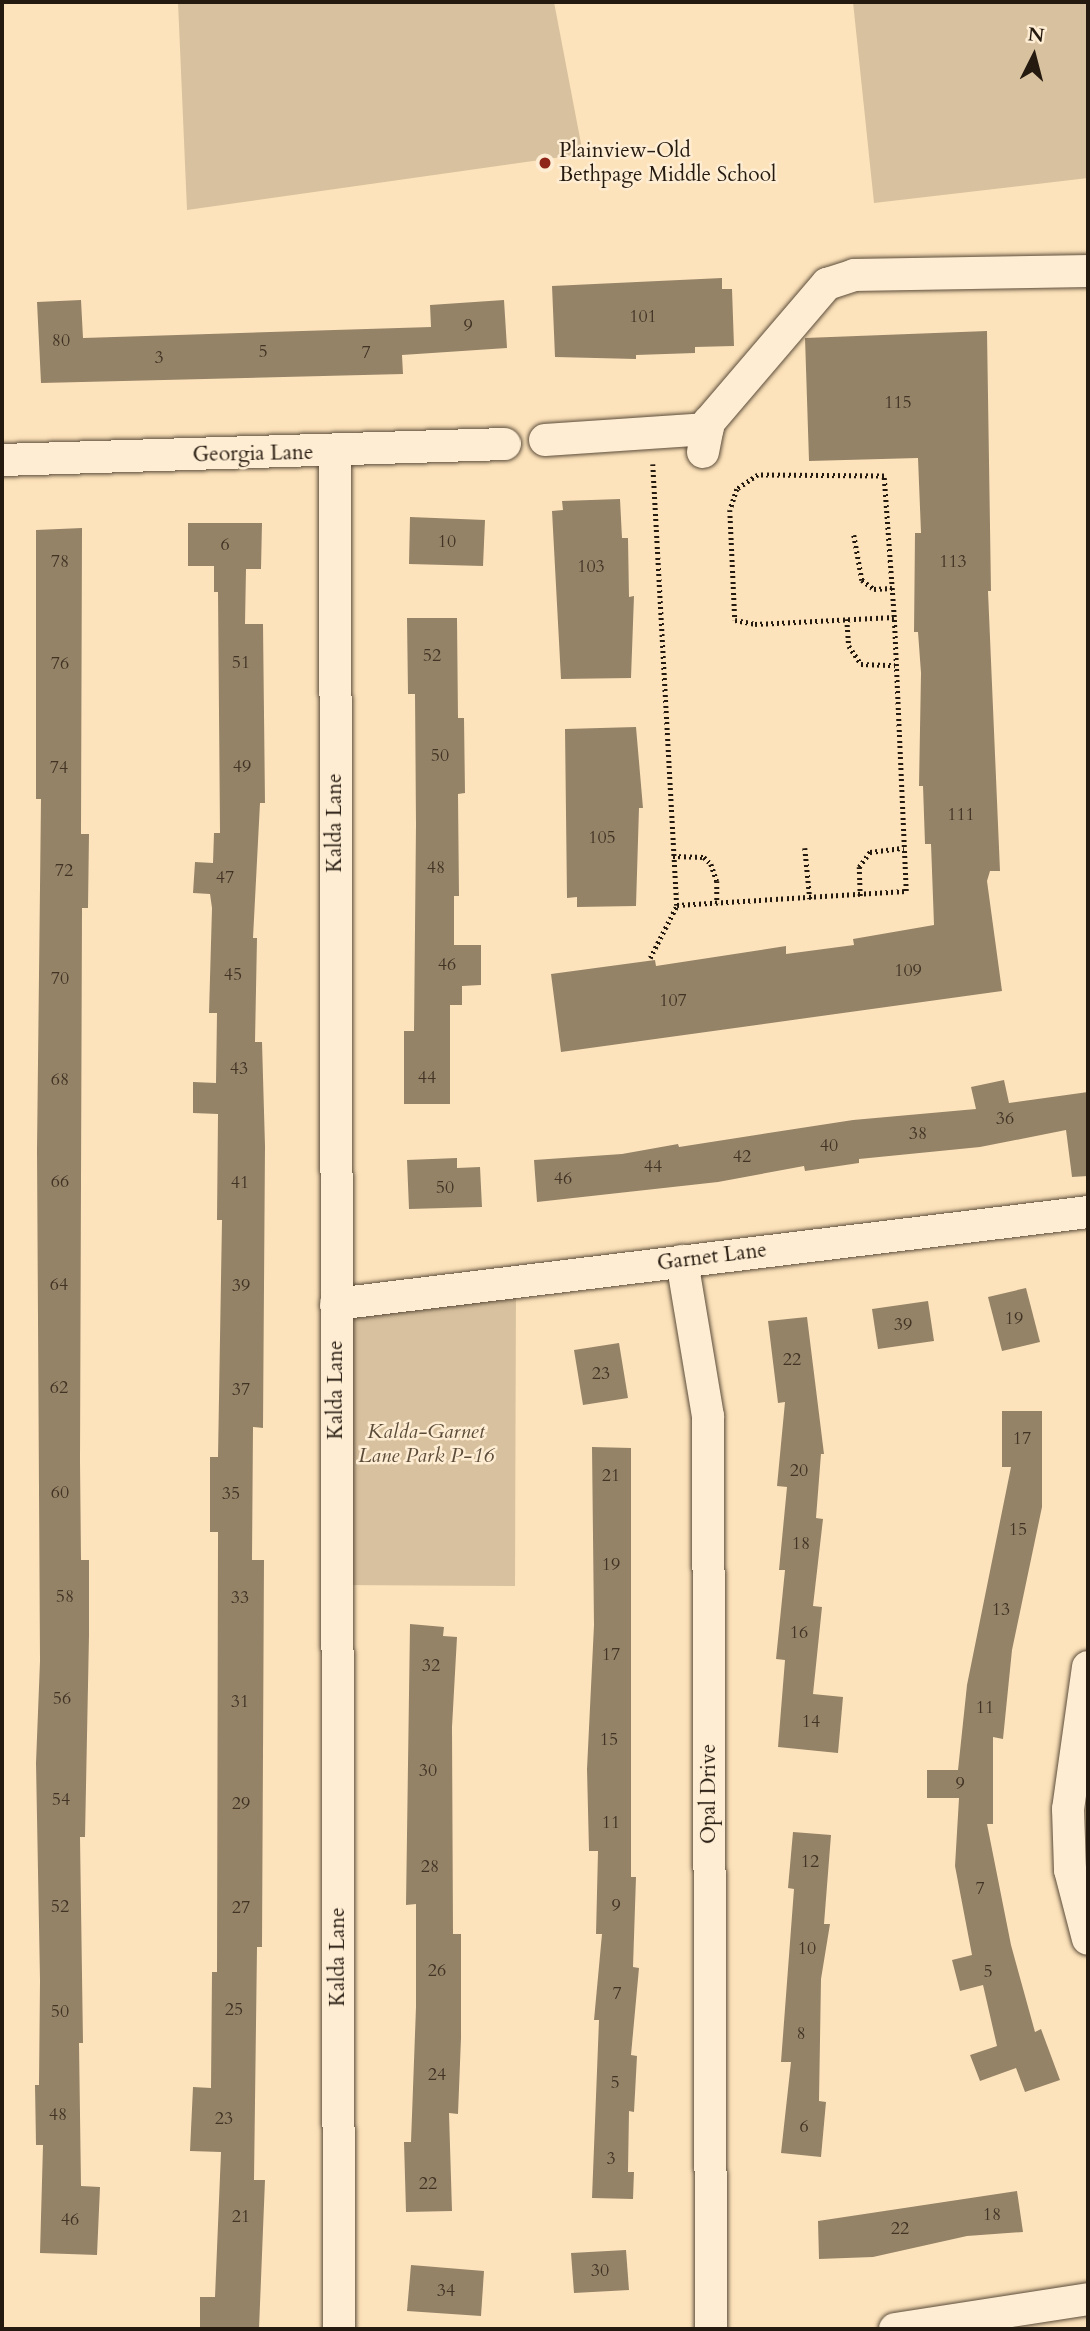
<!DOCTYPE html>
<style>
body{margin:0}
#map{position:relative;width:1090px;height:2331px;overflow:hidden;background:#fde3bb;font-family:Cardo,serif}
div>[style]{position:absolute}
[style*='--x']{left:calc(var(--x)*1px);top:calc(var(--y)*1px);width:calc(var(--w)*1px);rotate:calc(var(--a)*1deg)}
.green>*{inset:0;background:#d8c19e}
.building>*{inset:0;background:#958368}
.path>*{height:4.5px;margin-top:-2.25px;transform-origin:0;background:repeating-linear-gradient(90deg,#251a0f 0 2px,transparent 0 5.5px)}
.roads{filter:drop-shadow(0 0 2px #5b4c3a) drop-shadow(0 0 2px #5b4c3a)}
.minor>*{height:32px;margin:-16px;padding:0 16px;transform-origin:16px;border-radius:16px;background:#feedd3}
.dots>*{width:19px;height:19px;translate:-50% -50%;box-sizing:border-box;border:4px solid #feedd3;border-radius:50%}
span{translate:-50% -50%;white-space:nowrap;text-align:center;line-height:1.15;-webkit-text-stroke:5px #feedd3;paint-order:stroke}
.number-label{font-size:18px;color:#413425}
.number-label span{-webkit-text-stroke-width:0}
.poi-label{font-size:21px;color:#251a0f}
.left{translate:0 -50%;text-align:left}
.street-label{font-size:21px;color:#251a0f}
.park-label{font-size:21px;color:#5b4c3a;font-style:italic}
.frame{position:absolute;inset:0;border:4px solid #251a0f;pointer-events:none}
.north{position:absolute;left:999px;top:21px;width:70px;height:70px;-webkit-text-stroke:5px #feedd3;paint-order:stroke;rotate:6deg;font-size:19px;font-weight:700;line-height:28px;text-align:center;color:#251a0f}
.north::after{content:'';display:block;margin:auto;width:24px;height:32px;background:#251a0f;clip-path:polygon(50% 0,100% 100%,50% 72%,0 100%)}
</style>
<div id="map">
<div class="green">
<div style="clip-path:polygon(178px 2px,554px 2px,583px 154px,187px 210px)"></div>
<div style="clip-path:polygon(853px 2px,1088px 2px,1088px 178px,874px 203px)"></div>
<div style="clip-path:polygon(516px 1282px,515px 1586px,337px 1585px,336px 1304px)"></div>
</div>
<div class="building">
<div style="clip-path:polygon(722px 278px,722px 289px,732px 289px,734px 346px,695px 347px,695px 353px,636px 355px,636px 359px,555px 357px,552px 286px)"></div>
<div style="clip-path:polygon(81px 300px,83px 338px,431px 327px,430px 305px,504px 300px,507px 348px,402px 355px,403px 374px,41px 383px,37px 302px)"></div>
<div style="clip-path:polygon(987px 331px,991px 591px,988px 591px,1000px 871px,990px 871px,987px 881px,1002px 991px,561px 1052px,551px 974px,655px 960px,656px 966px,786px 946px,786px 954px,854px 945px,853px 939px,934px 925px,931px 844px,925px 844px,923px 786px,919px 786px,921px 673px,918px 632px,914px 632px,915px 533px,921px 533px,918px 458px,809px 461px,805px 338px)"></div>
<div style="clip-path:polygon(620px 499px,622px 538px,628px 538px,629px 597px,634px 596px,631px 678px,561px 679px,552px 511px,563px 510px,562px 501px)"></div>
<div style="clip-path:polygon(410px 517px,485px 520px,483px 566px,409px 564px)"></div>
<div style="clip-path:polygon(188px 523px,262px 523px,261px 569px,246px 569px,245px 624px,263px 624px,265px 803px,260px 803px,253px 938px,257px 938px,255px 1042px,262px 1042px,265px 1146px,263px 1428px,253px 1427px,252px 1560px,264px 1560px,262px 1947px,257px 1947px,254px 2180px,265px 2180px,259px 2329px,200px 2329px,200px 2297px,215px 2297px,221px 2152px,190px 2151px,193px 2087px,211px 2088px,212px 1972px,217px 1972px,218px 1532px,210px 1532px,210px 1457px,218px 1457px,222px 1220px,217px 1220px,218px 1114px,193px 1113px,193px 1082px,216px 1083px,217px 1013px,209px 1013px,212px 908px,210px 894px,193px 893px,195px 862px,213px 863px,214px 833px,220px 833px,218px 592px,214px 592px,214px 566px,188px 566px)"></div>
<div style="clip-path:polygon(82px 528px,81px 834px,89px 834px,88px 908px,82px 908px,80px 1461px,81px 1560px,89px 1560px,89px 1635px,85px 1837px,80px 1837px,83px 2043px,79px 2043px,81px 2186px,100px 2187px,97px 2255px,40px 2253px,43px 2145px,36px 2145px,35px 2085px,39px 2085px,40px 1980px,36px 1763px,40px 1661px,37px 1150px,41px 799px,36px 799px,36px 530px)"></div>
<div style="clip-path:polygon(407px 618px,457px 618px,458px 718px,464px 718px,465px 793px,458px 794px,459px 896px,454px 896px,454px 945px,481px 945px,481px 985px,462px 986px,462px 1005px,450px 1005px,450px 1104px,404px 1104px,404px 1031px,414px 1031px,416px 824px,415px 694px,408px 694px)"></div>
<div style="clip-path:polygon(636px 727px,643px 808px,639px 808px,636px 906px,577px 907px,577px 897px,567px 898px,565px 729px)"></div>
<div style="clip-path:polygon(1004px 1080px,1009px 1103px,1088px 1092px,1088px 1176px,1072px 1177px,1066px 1130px,980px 1147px,859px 1159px,859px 1163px,805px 1171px,804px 1166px,718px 1182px,537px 1202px,534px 1160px,622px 1154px,678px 1144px,679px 1147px,853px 1120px,976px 1109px,971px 1087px)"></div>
<div style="clip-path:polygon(457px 1158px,457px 1168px,480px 1167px,482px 1207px,409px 1209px,407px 1160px)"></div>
<div style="clip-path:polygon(1026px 1288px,1040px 1342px,1002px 1351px,988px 1297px)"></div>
<div style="clip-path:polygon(928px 1301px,934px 1341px,878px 1349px,872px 1309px)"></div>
<div style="clip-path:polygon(807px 1317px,824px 1454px,821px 1454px,816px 1518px,823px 1519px,813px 1606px,822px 1607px,813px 1694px,843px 1697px,838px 1753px,778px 1747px,785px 1660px,776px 1659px,785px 1570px,779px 1570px,787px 1487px,777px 1486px,785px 1402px,778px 1403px,768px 1321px)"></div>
<div style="clip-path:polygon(619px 1343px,628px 1398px,583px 1405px,574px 1350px)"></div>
<div style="clip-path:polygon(1002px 1411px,1042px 1411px,1042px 1507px,1012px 1650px,1003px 1739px,993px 1737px,993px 1824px,987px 1824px,1011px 1945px,1035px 2032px,1041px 2029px,1060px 2080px,1025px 2092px,1016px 2068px,980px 2081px,970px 2055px,997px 2046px,983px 1985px,960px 1991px,952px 1960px,972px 1955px,955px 1866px,959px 1798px,927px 1798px,927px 1770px,958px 1770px,967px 1685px,1011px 1467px,1002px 1467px)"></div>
<div style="clip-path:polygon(592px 1447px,631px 1448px,631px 1877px,636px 1877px,633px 1967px,639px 1968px,631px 2055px,637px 2056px,634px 2112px,629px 2111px,628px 2172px,634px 2172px,633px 2199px,592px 2198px,599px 2020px,594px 2020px,602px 1934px,596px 1934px,598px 1851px,589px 1851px,587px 1769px,594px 1625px)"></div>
<div style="clip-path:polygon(410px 1624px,444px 1627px,443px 1636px,457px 1637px,452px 1727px,453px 1934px,461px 1934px,461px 2038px,458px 2114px,449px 2113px,452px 2211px,406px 2212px,404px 2142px,411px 2142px,416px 2007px,416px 1904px,406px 1905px)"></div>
<div style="clip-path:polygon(793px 1832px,831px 1835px,824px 1924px,830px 1924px,821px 1979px,819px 2101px,826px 2102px,821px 2157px,781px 2153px,791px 2062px,781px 2062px,794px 1889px,788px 1888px)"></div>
<div style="clip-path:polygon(1017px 2191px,1023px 2232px,967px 2236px,873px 2257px,819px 2259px,818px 2221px)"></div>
<div style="clip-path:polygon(626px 2250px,629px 2290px,574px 2293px,571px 2253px)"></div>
<div style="clip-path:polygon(411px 2265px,484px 2271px,481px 2316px,407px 2311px)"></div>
</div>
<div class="path">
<div style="--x:653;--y:464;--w:442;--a:86.9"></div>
<div style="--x:677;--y:905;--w:229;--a:-3.5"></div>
<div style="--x:906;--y:891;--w:274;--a:-92.5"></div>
<div style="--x:894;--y:617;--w:141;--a:-94.1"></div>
<div style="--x:884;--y:476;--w:126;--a:-179.5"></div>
<div style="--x:758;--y:475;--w:25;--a:146"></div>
<div style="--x:737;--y:489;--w:22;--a:108"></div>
<div style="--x:730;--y:510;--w:110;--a:87.4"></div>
<div style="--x:735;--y:620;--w:20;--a:11"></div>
<div style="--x:755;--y:624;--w:139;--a:-2.9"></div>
<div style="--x:854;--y:535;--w:46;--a:79.9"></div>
<div style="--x:862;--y:580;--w:15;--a:37"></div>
<div style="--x:874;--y:589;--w:18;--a:-3"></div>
<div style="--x:847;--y:619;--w:27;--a:86"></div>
<div style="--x:849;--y:646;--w:22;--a:56"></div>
<div style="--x:861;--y:664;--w:34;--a:2"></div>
<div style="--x:805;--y:848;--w:51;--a:84.4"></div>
<div style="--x:673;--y:856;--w:31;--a:2"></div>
<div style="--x:704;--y:857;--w:10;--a:45"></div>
<div style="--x:711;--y:864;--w:18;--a:71"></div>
<div style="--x:717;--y:881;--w:22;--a:90"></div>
<div style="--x:860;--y:896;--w:29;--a:-92"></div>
<div style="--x:859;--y:867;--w:19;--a:-54"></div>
<div style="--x:870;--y:852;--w:34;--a:-7"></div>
<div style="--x:650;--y:958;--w:59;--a:-63"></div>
</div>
<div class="roads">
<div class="minor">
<div style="--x:545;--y:440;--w:163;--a:-3.9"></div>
<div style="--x:335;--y:452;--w:1877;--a:89.88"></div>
<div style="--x:703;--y:452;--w:31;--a:-79"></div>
<div style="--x:709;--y:422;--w:182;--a:-49.5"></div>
<div style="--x:827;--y:284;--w:28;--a:-18"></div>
<div style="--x:854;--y:275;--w:234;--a:-1"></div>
<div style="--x:2;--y:460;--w:503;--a:-1.82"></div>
<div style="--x:682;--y:1261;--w:157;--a:80.5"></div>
<div style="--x:708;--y:1416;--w:913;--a:89.81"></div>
<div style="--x:336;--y:1304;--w:758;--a:-6.97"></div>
<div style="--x:1088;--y:1667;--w:143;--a:98"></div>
<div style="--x:1068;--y:1809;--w:61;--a:88.1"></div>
<div style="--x:1070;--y:1870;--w:71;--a:75.4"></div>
<div style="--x:895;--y:2329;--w:195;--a:-8.8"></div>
</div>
</div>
<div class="dots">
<div style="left:545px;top:163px;background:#8f2418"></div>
</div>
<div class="number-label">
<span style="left:643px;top:317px">101</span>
<span style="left:468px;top:326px">9</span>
<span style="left:61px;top:341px">80</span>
<span style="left:263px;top:352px">5</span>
<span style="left:366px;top:353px">7</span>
<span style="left:159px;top:358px">3</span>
<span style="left:898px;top:403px">115</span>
<span style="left:447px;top:542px">10</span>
<span style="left:225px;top:545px">6</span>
<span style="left:60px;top:562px">78</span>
<span style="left:953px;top:562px">113</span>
<span style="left:591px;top:567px">103</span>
<span style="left:432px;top:656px">52</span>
<span style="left:241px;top:663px">51</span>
<span style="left:60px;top:664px">76</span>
<span style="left:440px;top:756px">50</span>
<span style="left:242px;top:767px">49</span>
<span style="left:59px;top:768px">74</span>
<span style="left:961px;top:815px">111</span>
<span style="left:602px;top:838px">105</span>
<span style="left:436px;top:868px">48</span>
<span style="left:64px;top:871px">72</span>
<span style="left:225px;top:878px">47</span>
<span style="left:447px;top:965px">46</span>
<span style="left:908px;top:971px">109</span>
<span style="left:233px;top:975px">45</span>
<span style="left:60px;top:979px">70</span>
<span style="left:673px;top:1001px">107</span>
<span style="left:239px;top:1069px">43</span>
<span style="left:427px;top:1078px">44</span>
<span style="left:60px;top:1080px">68</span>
<span style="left:1005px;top:1119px">36</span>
<span style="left:918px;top:1134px">38</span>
<span style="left:829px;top:1146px">40</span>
<span style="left:742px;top:1157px">42</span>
<span style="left:653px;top:1167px">44</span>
<span style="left:563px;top:1179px">46</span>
<span style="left:60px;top:1182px">66</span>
<span style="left:240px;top:1183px">41</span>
<span style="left:445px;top:1188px">50</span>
<span style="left:59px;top:1285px">64</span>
<span style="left:241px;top:1286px">39</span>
<span style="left:1014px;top:1319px">19</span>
<span style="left:903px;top:1325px">39</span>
<span style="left:792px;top:1360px">22</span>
<span style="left:601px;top:1374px">23</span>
<span style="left:59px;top:1388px">62</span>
<span style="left:241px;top:1390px">37</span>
<span style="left:1022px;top:1439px">17</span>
<span style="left:799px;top:1471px">20</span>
<span style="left:611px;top:1476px">21</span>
<span style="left:60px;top:1493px">60</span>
<span style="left:231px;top:1494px">35</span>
<span style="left:1018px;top:1530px">15</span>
<span style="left:801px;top:1544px">18</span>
<span style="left:611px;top:1565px">19</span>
<span style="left:65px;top:1597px">58</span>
<span style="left:240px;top:1598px">33</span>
<span style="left:1001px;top:1610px">13</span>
<span style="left:799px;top:1633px">16</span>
<span style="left:611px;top:1655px">17</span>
<span style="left:431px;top:1666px">32</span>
<span style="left:62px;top:1699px">56</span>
<span style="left:240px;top:1702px">31</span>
<span style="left:985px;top:1708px">11</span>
<span style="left:811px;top:1722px">14</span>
<span style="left:609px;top:1740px">15</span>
<span style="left:428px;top:1771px">30</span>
<span style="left:960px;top:1784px">9</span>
<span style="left:61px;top:1800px">54</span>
<span style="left:241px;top:1804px">29</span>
<span style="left:611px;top:1823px">11</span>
<span style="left:810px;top:1862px">12</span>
<span style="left:430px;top:1867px">28</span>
<span style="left:980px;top:1889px">7</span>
<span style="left:616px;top:1906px">9</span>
<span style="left:60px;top:1907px">52</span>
<span style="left:241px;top:1908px">27</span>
<span style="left:807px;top:1949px">10</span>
<span style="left:437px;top:1971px">26</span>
<span style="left:988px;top:1972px">5</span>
<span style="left:617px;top:1994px">7</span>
<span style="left:234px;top:2010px">25</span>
<span style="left:60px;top:2012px">50</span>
<span style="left:801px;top:2034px">8</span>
<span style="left:437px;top:2075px">24</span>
<span style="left:615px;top:2083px">5</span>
<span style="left:58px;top:2115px">48</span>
<span style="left:224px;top:2119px">23</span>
<span style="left:804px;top:2127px">6</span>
<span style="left:611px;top:2159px">3</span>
<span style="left:428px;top:2184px">22</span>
<span style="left:992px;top:2215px">18</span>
<span style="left:241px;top:2217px">21</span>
<span style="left:70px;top:2220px">46</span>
<span style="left:900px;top:2229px">22</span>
<span style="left:600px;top:2271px">30</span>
<span style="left:446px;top:2291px">34</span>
</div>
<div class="poi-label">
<span class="left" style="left:559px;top:163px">Plainview-Old<br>Bethpage Middle School</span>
</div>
<div class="street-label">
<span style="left:253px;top:454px;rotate:-1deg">Georgia Lane</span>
<span style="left:335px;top:823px;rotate:-90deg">Kalda Lane</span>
<span style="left:712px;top:1257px;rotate:-7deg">Garnet Lane</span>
<span style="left:336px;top:1390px;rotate:-90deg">Kalda Lane</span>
<span style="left:709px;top:1794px;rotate:-90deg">Opal Drive</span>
<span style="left:338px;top:1957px;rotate:-90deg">Kalda Lane</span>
</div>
<div class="park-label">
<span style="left:426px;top:1444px">Kalda-Garnet<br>Lane Park P-16</span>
</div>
<div class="frame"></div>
<div class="north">N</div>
</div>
